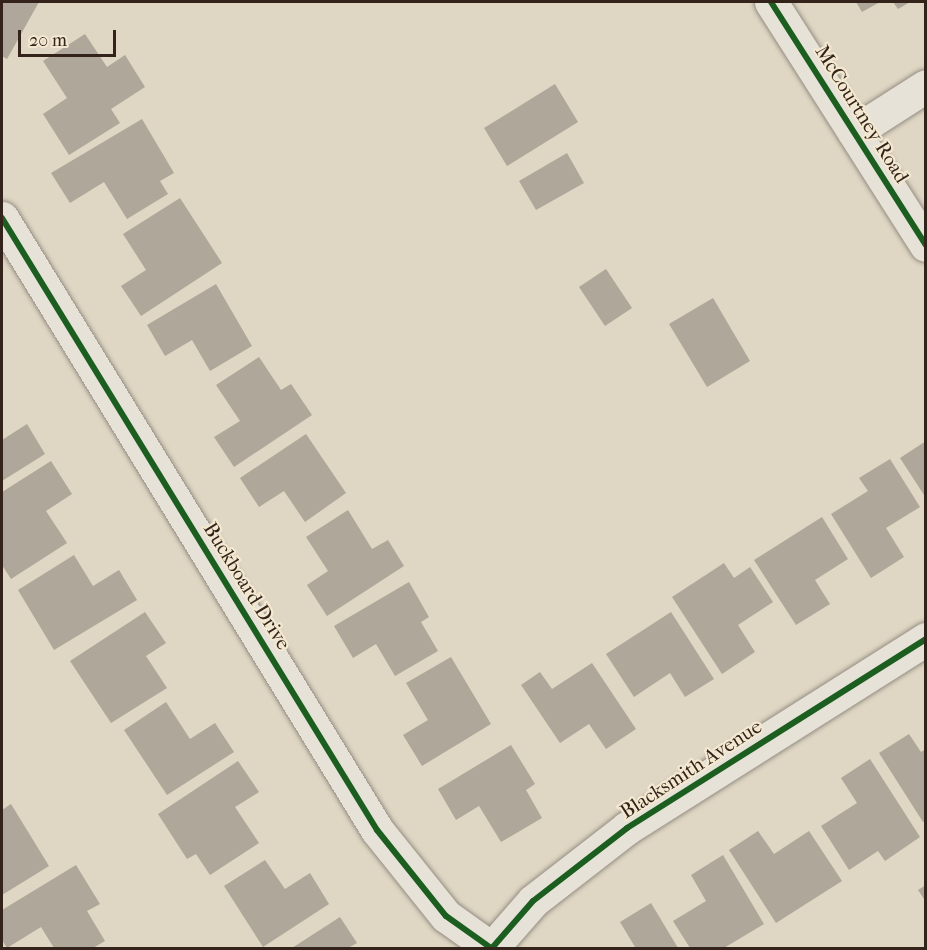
<!DOCTYPE html>
<style>
body{margin:0}
#map{position:relative;width:927px;height:950px;overflow:hidden;background:#dfd6c3;font-family:"IM FELL French Canon",serif}
div>[style]{position:absolute}
[style*='--x']{left:calc(var(--x)*1px);top:calc(var(--y)*1px);width:calc(var(--w)*1px);rotate:calc(var(--a)*1deg)}
.building>*{inset:0;background:#aea79a}
.roads{filter:drop-shadow(0 0 2px #948d82) drop-shadow(0 0 2px #948d82)}
.minor>*{height:33px;margin:-16.5px;padding:0 16.5px;transform-origin:16.5px;border-radius:16.5px;background:#e7e2d7}
.cycleway>*{height:6px;margin:-3px;padding:0 3px;transform-origin:3px;border-radius:3px;background:#1b5e20}
span{translate:-50% -50%;white-space:nowrap;text-align:center;line-height:1.15;-webkit-text-stroke:4.5px #f3e8d0;paint-order:stroke}
.street-label{font-size:20px;color:#33231b}
.frame{position:absolute;inset:0;border:3px solid #33231b;pointer-events:none}
.scale{position:absolute;left:18px;top:30px;width:98px;height:27px;box-sizing:border-box;border:3px solid #33231b;border-top:0;padding-left:8px;font-size:18px;line-height:21px;white-space:nowrap;color:#33231b;-webkit-text-stroke:4px #f3e8d0;paint-order:stroke}
</style>
<div id="map">
<div class="building">
<div style="clip-path:polygon(2px 2px,39px 2px,7px 59px,2px 56px)"></div>
<div style="clip-path:polygon(856px 2px,880px 2px,862px 12px)"></div>
<div style="clip-path:polygon(893px 2px,910px 2px,898px 9px)"></div>
<div style="clip-path:polygon(85px 34px,107px 67px,125px 55px,145px 87px,111px 109px,120px 123px,69px 155px,43px 114px,67px 98px,43px 61px)"></div>
<div style="clip-path:polygon(555px 84px,578px 122px,507px 166px,484px 128px)"></div>
<div style="clip-path:polygon(142px 119px,174px 173px,160px 181px,168px 194px,127px 219px,104px 182px,70px 203px,51px 173px)"></div>
<div style="clip-path:polygon(567px 153px,584px 183px,536px 210px,519px 181px)"></div>
<div style="clip-path:polygon(180px 198px,222px 263px,141px 316px,121px 286px,146px 270px,123px 234px)"></div>
<div style="clip-path:polygon(606px 269px,632px 308px,605px 326px,579px 287px)"></div>
<div style="clip-path:polygon(216px 284px,252px 346px,210px 371px,192px 340px,165px 356px,147px 325px)"></div>
<div style="clip-path:polygon(713px 298px,750px 361px,707px 387px,669px 324px)"></div>
<div style="clip-path:polygon(259px 357px,281px 390px,291px 384px,312px 415px,234px 467px,214px 437px,240px 421px,216px 385px)"></div>
<div style="clip-path:polygon(27px 424px,45px 454px,2px 481px,2px 440px)"></div>
<div style="clip-path:polygon(306px 434px,346px 493px,305px 522px,284px 491px,259px 507px,240px 478px)"></div>
<div style="clip-path:polygon(926px 441px,926px 498px,900px 458px)"></div>
<div style="clip-path:polygon(890px 459px,920px 507px,886px 528px,904px 557px,871px 578px,831px 514px,868px 491px,859px 478px)"></div>
<div style="clip-path:polygon(51px 461px,72px 494px,46px 511px,67px 543px,11px 579px,2px 565px,2px 492px)"></div>
<div style="clip-path:polygon(348px 510px,372px 549px,388px 540px,404px 566px,327px 616px,307px 585px,328px 571px,306px 537px)"></div>
<div style="clip-path:polygon(822px 517px,848px 559px,815px 580px,830px 604px,796px 625px,754px 560px)"></div>
<div style="clip-path:polygon(74px 555px,93px 586px,119px 570px,137px 600px,54px 650px,18px 590px)"></div>
<div style="clip-path:polygon(724px 563px,734px 578px,750px 567px,773px 602px,738px 625px,755px 652px,722px 674px,672px 597px)"></div>
<div style="clip-path:polygon(409px 582px,429px 617px,421px 622px,438px 651px,395px 676px,376px 644px,353px 658px,334px 626px)"></div>
<div style="clip-path:polygon(145px 612px,166px 643px,146px 656px,167px 688px,111px 723px,70px 661px)"></div>
<div style="clip-path:polygon(671px 612px,714px 679px,685px 697px,670px 673px,634px 697px,606px 654px)"></div>
<div style="clip-path:polygon(451px 657px,491px 724px,422px 766px,403px 735px,428px 720px,406px 683px)"></div>
<div style="clip-path:polygon(592px 663px,636px 729px,606px 749px,589px 724px,560px 743px,521px 685px,540px 672px,552px 689px)"></div>
<div style="clip-path:polygon(166px 702px,190px 739px,215px 723px,234px 752px,167px 795px,124px 730px)"></div>
<div style="clip-path:polygon(909px 734px,921px 752px,926px 749px,926px 820px,923px 822px,879px 753px)"></div>
<div style="clip-path:polygon(511px 745px,535px 784px,526px 790px,542px 818px,501px 842px,479px 806px,456px 820px,438px 789px)"></div>
<div style="clip-path:polygon(870px 759px,920px 837px,885px 861px,878px 851px,849px 870px,821px 826px,857px 803px,841px 778px)"></div>
<div style="clip-path:polygon(238px 761px,259px 792px,235px 807px,259px 843px,210px 875px,196px 854px,187px 859px,158px 814px)"></div>
<div style="clip-path:polygon(11px 804px,49px 866px,2px 895px,2px 810px)"></div>
<div style="clip-path:polygon(758px 831px,774px 854px,809px 831px,842px 881px,776px 923px,729px 850px)"></div>
<div style="clip-path:polygon(723px 855px,764px 924px,724px 948px,690px 948px,673px 921px,706px 901px,691px 875px)"></div>
<div style="clip-path:polygon(265px 860px,285px 889px,310px 873px,329px 904px,263px 947px,224px 886px)"></div>
<div style="clip-path:polygon(76px 865px,100px 904px,87px 911px,105px 941px,93px 948px,54px 948px,41px 927px,7px 948px,2px 940px,2px 910px)"></div>
<div style="clip-path:polygon(926px 885px,926px 902px,918px 890px)"></div>
<div style="clip-path:polygon(651px 903px,678px 948px,632px 948px,635px 947px,620px 922px)"></div>
<div style="clip-path:polygon(340px 917px,357px 943px,348px 948px,292px 948px)"></div>
</div>
<div class="roads">
<div class="minor">
<div style="--x:771;--y:2;--w:288;--a:57.5"></div>
<div style="--x:854;--y:132;--w:85;--a:-32.6"></div>
<div style="--x:2;--y:218;--w:718;--a:58.5"></div>
<div style="--x:377;--y:830;--w:110;--a:51.3"></div>
<div style="--x:446;--y:916;--w:55;--a:35.4"></div>
<div style="--x:492;--y:948;--w:62;--a:-48.9"></div>
<div style="--x:533;--y:901;--w:119;--a:-37.8"></div>
<div style="--x:627;--y:828;--w:354;--a:-32.3"></div>
</div>
</div>
<div class="cycleway">
<div style="--x:771;--y:2;--w:288;--a:57.5"></div>
<div style="--x:2;--y:218;--w:718;--a:58.5"></div>
<div style="--x:377;--y:830;--w:110;--a:51.3"></div>
<div style="--x:446;--y:916;--w:55;--a:35.4"></div>
<div style="--x:492;--y:948;--w:62;--a:-48.9"></div>
<div style="--x:533;--y:901;--w:119;--a:-37.8"></div>
<div style="--x:627;--y:828;--w:354;--a:-32.3"></div>
</div>
<div class="street-label">
<span style="left:862px;top:114px;rotate:58deg">McCourtney Road</span>
<span style="left:247px;top:586px;rotate:58deg">Buckboard Drive</span>
<span style="left:691px;top:769px;rotate:-33deg">Blacksmith Avenue</span>
</div>
<div class="frame"></div>
<div class="scale">20 m</div>
</div>
